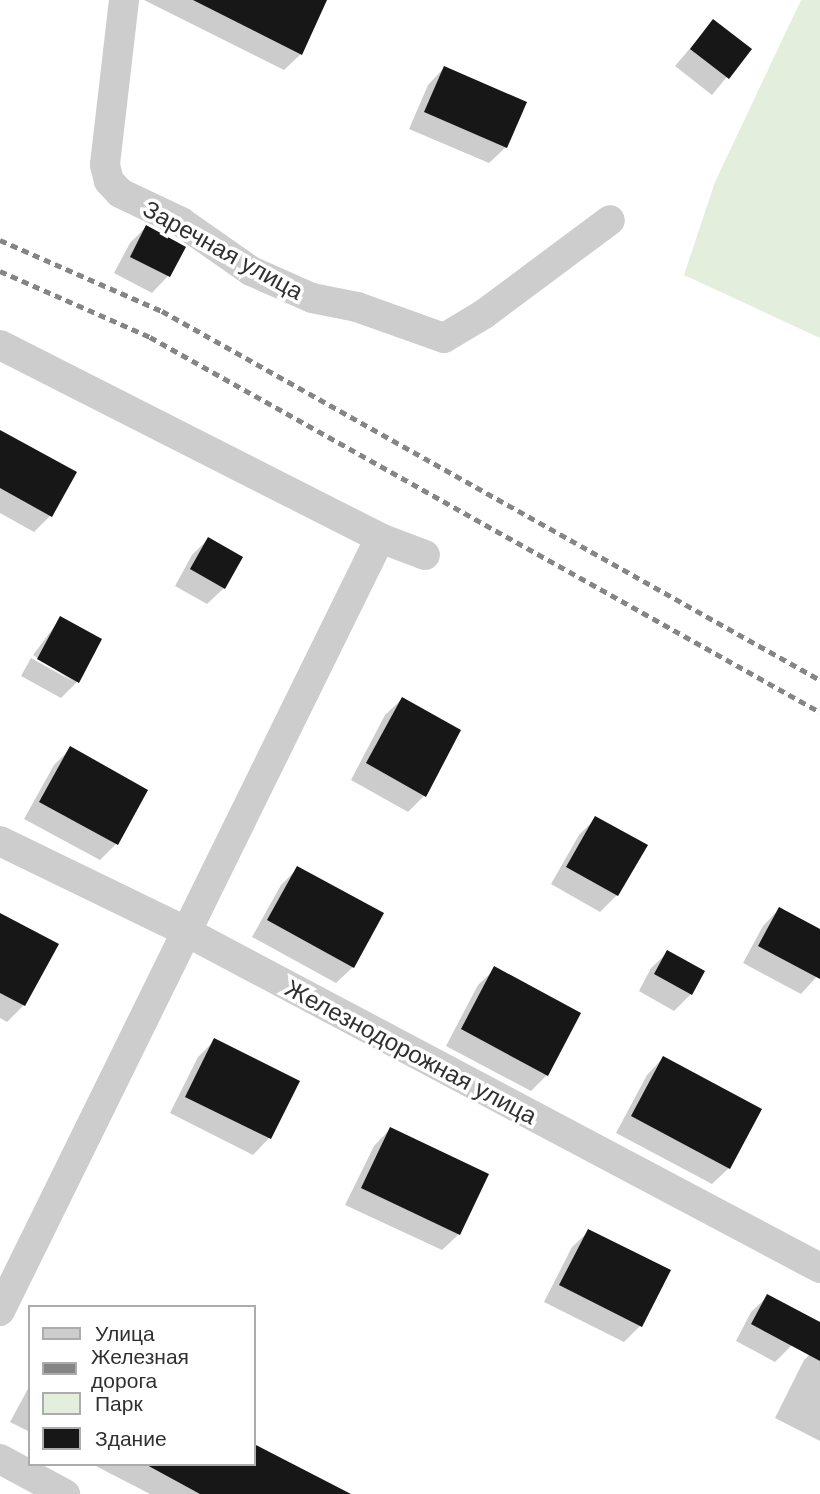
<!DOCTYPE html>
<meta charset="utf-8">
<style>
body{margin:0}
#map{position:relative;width:820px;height:1494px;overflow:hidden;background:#fff;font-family:Arial,sans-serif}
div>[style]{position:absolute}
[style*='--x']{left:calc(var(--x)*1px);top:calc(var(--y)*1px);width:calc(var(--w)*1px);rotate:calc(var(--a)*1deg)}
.green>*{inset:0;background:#e4eedd}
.shadow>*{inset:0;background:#0003}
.building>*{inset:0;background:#171717}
.minor>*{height:30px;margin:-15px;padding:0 15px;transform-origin:15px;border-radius:15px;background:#cdcdcd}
.rail>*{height:5px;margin-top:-2.5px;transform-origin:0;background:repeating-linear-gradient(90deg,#858585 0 7px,transparent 0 12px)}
span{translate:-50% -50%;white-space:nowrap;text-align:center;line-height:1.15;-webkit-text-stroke:7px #fff;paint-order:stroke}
.street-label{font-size:24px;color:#303030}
.legend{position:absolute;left:28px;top:1305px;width:228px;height:161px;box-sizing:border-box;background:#fff;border:2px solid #acacac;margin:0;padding:9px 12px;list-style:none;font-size:21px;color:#303030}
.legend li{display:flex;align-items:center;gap:14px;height:35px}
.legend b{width:35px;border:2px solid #acacac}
</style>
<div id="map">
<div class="green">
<div style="clip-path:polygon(801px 0,820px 0,820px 338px,684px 275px,715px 182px)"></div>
</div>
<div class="shadow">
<div style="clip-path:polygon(144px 0,307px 0,301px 54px,284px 70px)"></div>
<div style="clip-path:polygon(713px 21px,749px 50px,712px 95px,675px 66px)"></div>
<div style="clip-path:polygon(444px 68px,506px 147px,489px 163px,409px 129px,428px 85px)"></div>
<div style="clip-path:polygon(146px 227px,183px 247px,168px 276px,152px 293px,114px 273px,130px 243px)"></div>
<div style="clip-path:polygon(0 444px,51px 515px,34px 532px,0 513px)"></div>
<div style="clip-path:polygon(208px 539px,224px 588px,207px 604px,175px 586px,192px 555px)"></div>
<div style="clip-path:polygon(61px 618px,77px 682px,61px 698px,21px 676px,31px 658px,74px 682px,33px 655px)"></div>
<div style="clip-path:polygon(402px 699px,425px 795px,408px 812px,351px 780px,385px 715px)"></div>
<div style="clip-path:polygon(70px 749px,116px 844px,100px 860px,24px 819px,54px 765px)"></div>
<div style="clip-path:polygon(596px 818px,617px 895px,600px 912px,551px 884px,579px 835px)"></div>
<div style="clip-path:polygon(298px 868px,353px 967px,336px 983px,252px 937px,281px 885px)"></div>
<div style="clip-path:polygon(779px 909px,820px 931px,820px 973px,801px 994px,743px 963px,763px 926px)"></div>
<div style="clip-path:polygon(0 915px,24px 1005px,7px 1022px,0 1018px)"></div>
<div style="clip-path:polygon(668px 952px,691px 994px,674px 1011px,639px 991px,651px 968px)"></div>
<div style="clip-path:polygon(495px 969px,547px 1075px,531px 1091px,446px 1046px,478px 985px)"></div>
<div style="clip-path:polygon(215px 1040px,298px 1081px,269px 1138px,253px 1155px,170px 1113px,198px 1057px)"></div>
<div style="clip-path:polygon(663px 1058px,729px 1168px,712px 1184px,616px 1133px,647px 1075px)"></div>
<div style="clip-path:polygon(390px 1129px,459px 1234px,442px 1250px,345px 1205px,374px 1146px)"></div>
<div style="clip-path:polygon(589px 1231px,640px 1326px,624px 1342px,544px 1302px,572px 1247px)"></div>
<div style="clip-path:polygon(768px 1296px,792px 1345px,775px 1362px,736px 1341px,751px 1312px)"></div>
<div style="clip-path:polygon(820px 1344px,820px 1441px,775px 1418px,804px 1360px)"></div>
<div style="clip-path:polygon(30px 1385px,30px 1432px,10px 1422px)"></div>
<div style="clip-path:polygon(254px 1445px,347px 1494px,150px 1494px,92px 1464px,254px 1464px)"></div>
</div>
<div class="building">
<div style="clip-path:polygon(193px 0,327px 0,302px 55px)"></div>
<div style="clip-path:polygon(713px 19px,752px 49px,729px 79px,690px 49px)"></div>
<div style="clip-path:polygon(444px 66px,527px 102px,507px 148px,424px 112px)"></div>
<div style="clip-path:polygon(146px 225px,186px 247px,170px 277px,130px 257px)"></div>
<div style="clip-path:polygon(0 430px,77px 472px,52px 517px,0 488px)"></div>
<div style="clip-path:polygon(208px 537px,243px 557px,225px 589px,190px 569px)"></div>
<div style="clip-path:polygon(60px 616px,102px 639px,79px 683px,37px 659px)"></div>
<div style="clip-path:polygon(402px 697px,461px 730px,426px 797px,366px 763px)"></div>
<div style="clip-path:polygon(70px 746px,148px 790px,118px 845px,39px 802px)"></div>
<div style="clip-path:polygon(595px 816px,648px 845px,618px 896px,566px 867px)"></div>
<div style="clip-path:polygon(297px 866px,384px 913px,354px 968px,267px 920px)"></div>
<div style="clip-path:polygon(779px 907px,820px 929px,820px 979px,758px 946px)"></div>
<div style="clip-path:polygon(0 913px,59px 944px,25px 1006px,0 993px)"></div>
<div style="clip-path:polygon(667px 950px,705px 971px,692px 995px,654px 974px)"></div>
<div style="clip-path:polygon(494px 966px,581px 1013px,548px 1076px,461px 1029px)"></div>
<div style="clip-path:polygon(214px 1038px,300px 1081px,271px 1139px,185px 1097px)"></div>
<div style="clip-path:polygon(663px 1056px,762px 1109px,730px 1169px,631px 1116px)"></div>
<div style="clip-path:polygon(390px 1127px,489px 1174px,460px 1235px,361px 1188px)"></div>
<div style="clip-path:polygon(588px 1229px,671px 1270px,642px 1327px,559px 1285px)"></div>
<div style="clip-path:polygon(767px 1294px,820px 1322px,820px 1361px,751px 1324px)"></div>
<div style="clip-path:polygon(254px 1444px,351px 1494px,200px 1494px,145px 1464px,254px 1464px)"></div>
</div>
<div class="minor">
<div style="--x:124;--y:0;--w:166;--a:96.6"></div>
<div style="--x:105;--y:165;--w:16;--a:76"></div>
<div style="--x:109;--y:181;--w:16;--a:47"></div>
<div style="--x:120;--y:193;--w:68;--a:25.4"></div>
<div style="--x:181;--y:222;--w:85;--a:35"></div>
<div style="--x:251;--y:271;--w:67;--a:23.9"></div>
<div style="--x:312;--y:298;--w:46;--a:11.3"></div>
<div style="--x:357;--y:307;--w:92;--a:19.6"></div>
<div style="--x:444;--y:338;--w:47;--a:-31"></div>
<div style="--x:484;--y:314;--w:157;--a:-36.7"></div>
<div style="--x:0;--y:345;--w:426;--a:26.9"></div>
<div style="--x:0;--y:841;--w:206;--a:25.9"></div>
<div style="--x:185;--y:931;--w:719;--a:27.96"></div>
<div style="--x:0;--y:1311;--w:861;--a:-63.82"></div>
<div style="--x:380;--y:538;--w:48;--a:20.7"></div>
<div style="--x:0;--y:1459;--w:74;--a:28.3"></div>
</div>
<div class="rail">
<div style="--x:0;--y:240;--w:177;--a:23.7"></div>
<div style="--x:162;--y:311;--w:754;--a:29.28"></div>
<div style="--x:0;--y:271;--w:164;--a:23.7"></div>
<div style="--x:150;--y:337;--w:768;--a:29.24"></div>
</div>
<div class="street-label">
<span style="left:223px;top:250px;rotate:29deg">Заречная улица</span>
<span style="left:411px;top:1052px;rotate:28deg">Железнодорожная улица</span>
</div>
<ul class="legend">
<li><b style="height:9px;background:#cdcdcd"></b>Улица</li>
<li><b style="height:9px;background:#858585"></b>Железная дорога</li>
<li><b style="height:19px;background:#e4eedd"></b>Парк</li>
<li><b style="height:19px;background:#171717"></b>Здание</li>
</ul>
</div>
